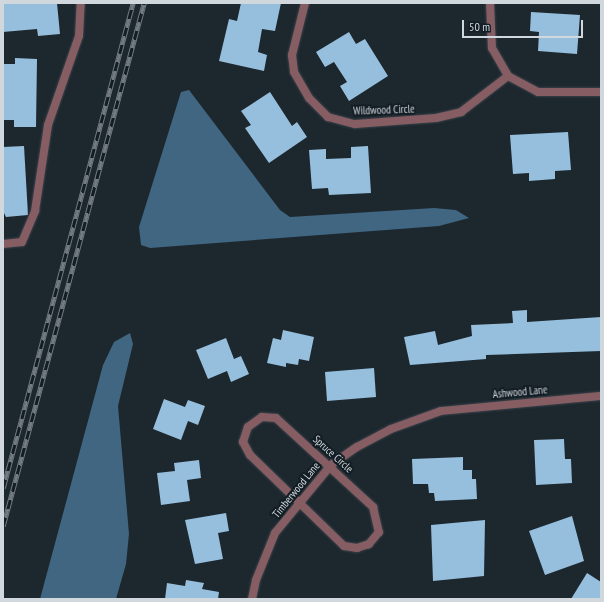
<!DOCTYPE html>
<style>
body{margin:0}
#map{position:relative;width:604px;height:602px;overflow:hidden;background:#1d272e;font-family:"PT Sans Narrow",sans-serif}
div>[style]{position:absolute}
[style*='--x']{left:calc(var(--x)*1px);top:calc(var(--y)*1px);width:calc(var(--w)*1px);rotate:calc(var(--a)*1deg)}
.water>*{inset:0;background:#406681}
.building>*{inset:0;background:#96bfdd}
.roads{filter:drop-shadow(0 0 1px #3a434a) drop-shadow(0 0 1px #3a434a)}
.lane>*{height:8px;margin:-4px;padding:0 4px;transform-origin:4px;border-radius:4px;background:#865d62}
.street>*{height:8px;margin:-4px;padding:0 4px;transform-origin:4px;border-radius:4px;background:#865d62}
.rail>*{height:4.5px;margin-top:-2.25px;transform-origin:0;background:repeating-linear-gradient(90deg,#131d24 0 9px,#727b81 0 18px);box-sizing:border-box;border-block:1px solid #727b81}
span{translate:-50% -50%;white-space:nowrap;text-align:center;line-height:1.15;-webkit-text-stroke:4px #131d24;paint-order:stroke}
.street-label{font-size:11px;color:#d1d8dd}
.frame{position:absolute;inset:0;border:4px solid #d1d8dd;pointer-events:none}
.scale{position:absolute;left:462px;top:20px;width:121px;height:18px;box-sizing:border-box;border:2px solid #d1d8dd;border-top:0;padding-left:5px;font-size:12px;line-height:14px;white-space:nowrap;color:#d1d8dd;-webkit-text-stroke:3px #131d24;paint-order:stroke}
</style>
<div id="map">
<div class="water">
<div style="clip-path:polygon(189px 90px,280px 210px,290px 217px,434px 208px,456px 210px,469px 218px,439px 226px,150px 248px,141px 245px,139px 227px,181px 92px)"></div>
<div style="clip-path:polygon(130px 333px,133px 344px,118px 406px,129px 534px,126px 564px,116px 599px,40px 599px,103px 365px,114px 342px)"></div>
</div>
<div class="building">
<div style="clip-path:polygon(3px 3px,57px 3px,60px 34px,38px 36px,37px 29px,3px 32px)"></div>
<div style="clip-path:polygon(241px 3px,281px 3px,275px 31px,262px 29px,258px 52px,267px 55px,264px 71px,219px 61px,229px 19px,237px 21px)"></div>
<div style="clip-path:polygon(531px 12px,580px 15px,577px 54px,538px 51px,539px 32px,530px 31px)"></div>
<div style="clip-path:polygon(349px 32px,356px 44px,365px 39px,388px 76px,349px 101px,340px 86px,347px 82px,334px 62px,325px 67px,316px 52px)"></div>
<div style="clip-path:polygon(15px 58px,37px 59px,36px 127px,14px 127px,14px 120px,3px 120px,3px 64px,15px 64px)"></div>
<div style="clip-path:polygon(270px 92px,292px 126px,297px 122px,307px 137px,269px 163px,245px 128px,251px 125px,241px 111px)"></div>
<div style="clip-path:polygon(568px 132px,571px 170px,555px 171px,555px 179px,529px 181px,529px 173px,513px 174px,510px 135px)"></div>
<div style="clip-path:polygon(24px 146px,28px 215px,6px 217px,3px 211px,3px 147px)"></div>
<div style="clip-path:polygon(368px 146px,371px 193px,329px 195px,328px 188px,312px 189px,309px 150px,326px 149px,326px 159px,351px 158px,351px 147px)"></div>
<div style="clip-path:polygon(527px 310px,527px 322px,601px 317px,601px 351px,486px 355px,486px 359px,410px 365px,404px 337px,435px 331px,438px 345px,472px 336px,471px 325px,513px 323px,512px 311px)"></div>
<div style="clip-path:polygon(283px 330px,314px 337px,309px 361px,299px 359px,298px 365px,286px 363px,286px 367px,267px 363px,273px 338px,281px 340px)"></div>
<div style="clip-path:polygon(226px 338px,234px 359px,241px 356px,249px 374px,231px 382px,227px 371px,208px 379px,196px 350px)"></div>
<div style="clip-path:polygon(374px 368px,376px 397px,327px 401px,325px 372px)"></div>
<div style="clip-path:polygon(164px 399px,185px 407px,188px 400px,205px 406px,198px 425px,188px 421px,181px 440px,153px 429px)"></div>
<div style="clip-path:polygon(564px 439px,565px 459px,571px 459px,572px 483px,536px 485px,534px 440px)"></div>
<div style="clip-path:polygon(463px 457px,463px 470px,472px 470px,472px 479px,476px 479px,477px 499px,435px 501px,434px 493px,429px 493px,428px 484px,413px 484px,412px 459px)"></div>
<div style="clip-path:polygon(199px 460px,201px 478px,187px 480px,190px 501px,161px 505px,157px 473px,175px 471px,174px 463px)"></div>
<div style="clip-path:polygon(226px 513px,229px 531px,218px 533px,223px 559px,195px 564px,185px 520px)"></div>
<div style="clip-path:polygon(572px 516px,584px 561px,545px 575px,529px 531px)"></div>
<div style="clip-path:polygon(485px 520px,484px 576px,433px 581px,431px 525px)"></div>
<div style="clip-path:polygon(587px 573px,601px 582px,601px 599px,571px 599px)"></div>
<div style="clip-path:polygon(186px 580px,204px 583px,202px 589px,219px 592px,218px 599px,165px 599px,167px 583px,185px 586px)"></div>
</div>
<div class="roads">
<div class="lane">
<div style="--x:3;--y:244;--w:19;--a:-6"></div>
<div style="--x:22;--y:242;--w:34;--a:-67"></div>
<div style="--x:35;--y:211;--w:87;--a:-81.4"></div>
<div style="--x:48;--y:125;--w:94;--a:-70.8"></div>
<div style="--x:79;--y:36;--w:33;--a:-87"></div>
</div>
<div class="street">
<div style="--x:305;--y:3;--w:54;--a:104"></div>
<div style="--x:292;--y:55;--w:17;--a:83"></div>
<div style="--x:294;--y:72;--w:30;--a:60"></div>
<div style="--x:309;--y:98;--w:27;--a:45"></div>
<div style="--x:328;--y:117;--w:28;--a:15"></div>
<div style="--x:355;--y:124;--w:81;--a:-4.2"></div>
<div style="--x:436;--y:118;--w:26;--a:-13"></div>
<div style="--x:461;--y:112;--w:59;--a:-37.5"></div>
<div style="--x:490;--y:3;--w:45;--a:87.5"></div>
<div style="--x:492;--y:48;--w:32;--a:60"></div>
<div style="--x:508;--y:76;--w:34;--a:28"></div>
<div style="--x:538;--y:92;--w:63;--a:0"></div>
<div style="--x:262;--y:417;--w:14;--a:4"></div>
<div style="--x:276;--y:418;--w:132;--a:42.5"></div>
<div style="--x:373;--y:507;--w:26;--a:77"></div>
<div style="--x:379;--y:532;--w:16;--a:130"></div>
<div style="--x:369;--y:544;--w:13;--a:162"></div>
<div style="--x:357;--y:548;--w:13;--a:-171"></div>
<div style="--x:344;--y:546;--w:131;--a:-135.9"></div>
<div style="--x:250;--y:455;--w:15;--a:-118"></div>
<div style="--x:243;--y:442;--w:16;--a:-72"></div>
<div style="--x:248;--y:427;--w:17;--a:-36"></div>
<div style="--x:252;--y:599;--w:19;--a:-78"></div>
<div style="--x:256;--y:580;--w:51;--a:-68"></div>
<div style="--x:275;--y:533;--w:88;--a:-50.5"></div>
<div style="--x:331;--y:465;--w:32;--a:-35"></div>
<div style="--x:357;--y:447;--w:38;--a:-28"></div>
<div style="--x:391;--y:429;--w:53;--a:-19.8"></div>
<div style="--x:441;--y:411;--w:161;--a:-5.4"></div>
</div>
</div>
<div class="rail">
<div style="--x:3;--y:488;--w:502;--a:-75"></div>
<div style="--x:3;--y:526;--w:542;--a:-74.91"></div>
</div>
<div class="street-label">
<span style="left:384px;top:110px;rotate:-2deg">Wildwood Circle</span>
<span style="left:520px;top:392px;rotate:-5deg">Ashwood Lane</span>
<span style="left:333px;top:454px;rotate:42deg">Spruce Circle</span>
<span style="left:296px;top:490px;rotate:-51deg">Timberwood Lane</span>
</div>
<div class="frame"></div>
<div class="scale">50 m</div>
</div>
